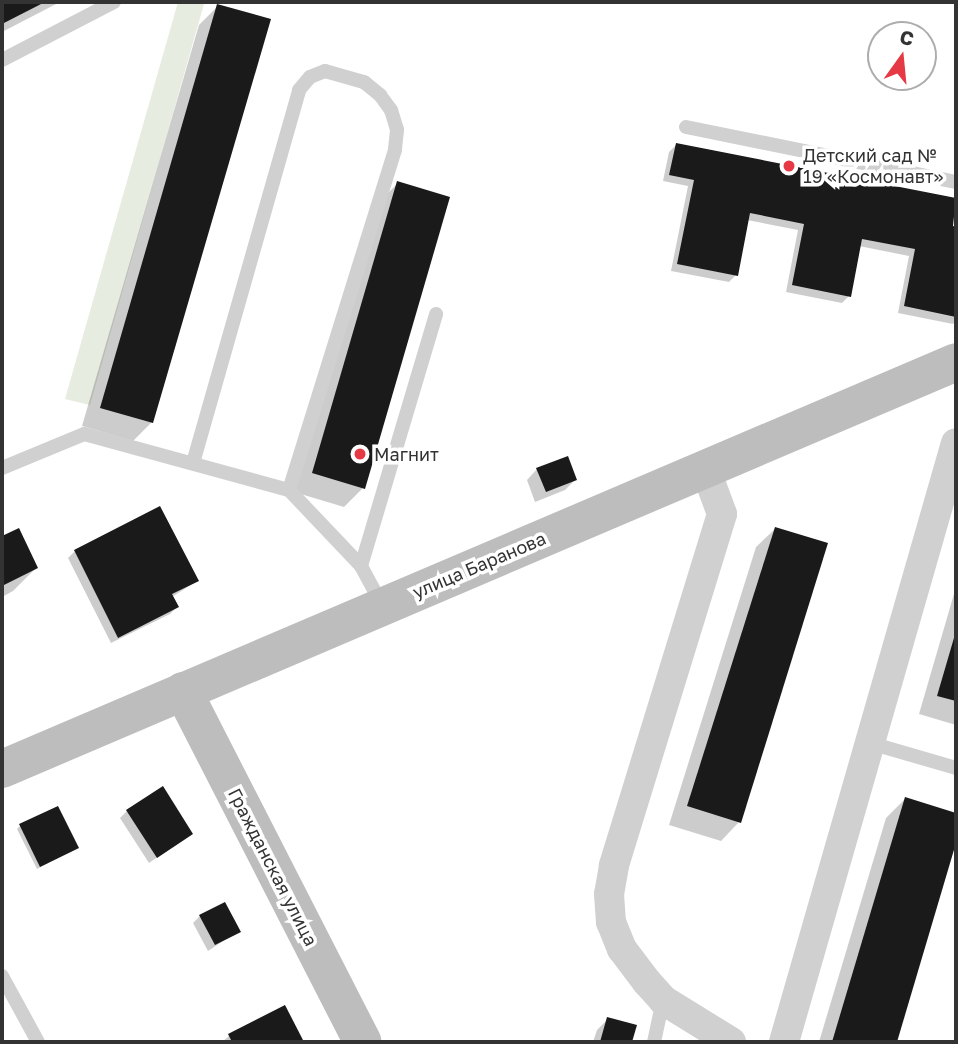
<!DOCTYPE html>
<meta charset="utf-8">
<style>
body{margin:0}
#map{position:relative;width:958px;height:1044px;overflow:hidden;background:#fff;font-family:"Golos Text",sans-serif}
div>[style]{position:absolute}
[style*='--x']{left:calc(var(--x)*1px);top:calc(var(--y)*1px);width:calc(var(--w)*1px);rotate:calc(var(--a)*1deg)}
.green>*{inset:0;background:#e6ecdf}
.shadow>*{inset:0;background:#0003}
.building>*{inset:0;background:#1a1a1a}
.lane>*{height:14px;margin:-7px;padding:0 7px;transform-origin:7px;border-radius:7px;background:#d0d0d0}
.street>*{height:30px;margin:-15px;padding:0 15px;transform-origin:15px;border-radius:15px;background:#d0d0d0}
.secondary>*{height:38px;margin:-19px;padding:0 19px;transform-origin:19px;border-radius:19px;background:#bdbdbd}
.dots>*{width:19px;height:19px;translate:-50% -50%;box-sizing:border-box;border:4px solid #fff;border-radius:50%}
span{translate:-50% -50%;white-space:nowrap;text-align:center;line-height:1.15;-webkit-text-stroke:7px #fff;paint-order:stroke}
.poi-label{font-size:18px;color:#333}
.left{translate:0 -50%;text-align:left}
.street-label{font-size:18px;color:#333}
.frame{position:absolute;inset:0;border:4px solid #333;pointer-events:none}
.north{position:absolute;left:867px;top:21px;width:70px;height:70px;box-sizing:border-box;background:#fff;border:2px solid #adadad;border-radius:50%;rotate:15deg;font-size:19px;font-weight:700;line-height:28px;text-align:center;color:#333}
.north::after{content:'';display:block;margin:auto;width:24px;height:32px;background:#e63946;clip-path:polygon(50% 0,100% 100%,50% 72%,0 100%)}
</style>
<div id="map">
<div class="green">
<div style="clip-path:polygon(178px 2px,204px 4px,90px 405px,65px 399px)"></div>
</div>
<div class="shadow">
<div style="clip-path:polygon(2px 2px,60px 2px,2px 32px)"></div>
<div style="clip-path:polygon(218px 6px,152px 422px,133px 441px,82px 426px,199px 25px)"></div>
<div style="clip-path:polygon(676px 145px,956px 200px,951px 227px,956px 228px,956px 320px,953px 324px,898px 313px,909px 256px,859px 246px,849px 296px,842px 303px,786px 292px,798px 230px,747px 220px,736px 275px,729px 282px,671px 271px,688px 186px,663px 181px,669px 152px)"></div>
<div style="clip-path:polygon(398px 183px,363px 488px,344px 507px,294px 492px,379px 202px)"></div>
<div style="clip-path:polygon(537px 469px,575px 480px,565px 490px,535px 502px,527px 480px)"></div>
<div style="clip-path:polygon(775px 529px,739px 822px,721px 841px,669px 825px,756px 547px)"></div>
<div style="clip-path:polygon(18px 530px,36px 568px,13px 591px,2px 597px,2px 538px)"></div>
<div style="clip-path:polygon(75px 551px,197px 581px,172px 597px,177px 607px,170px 614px,111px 643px,68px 558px)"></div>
<div style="clip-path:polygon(956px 587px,956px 725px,919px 714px)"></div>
<div style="clip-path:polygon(905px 799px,956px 815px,956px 837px,895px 1042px,819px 1042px,886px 818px)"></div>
<div style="clip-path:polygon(127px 811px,191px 834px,149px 863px,120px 818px)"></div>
<div style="clip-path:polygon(20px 826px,76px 848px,37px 869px,17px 829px)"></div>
<div style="clip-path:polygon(200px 916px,238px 931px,208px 951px,193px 923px)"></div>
<div style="clip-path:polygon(284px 1007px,302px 1042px,222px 1042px,229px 1036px)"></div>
<div style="clip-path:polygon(608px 1019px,634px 1026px,630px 1042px,593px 1042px,597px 1030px)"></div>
</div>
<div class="building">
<div style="clip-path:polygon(2px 2px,45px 2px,2px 24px)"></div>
<div style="clip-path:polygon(217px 4px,271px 19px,153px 423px,100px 408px)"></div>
<div style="clip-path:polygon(676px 143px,956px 198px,953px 226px,956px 227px,956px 317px,904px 306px,915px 249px,862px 239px,851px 297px,792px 285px,804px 224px,750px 213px,738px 276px,677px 264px,694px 180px,669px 175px)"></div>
<div style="clip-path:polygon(397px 181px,450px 197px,365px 489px,312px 473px)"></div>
<div style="clip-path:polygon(568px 456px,577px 480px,546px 492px,536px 468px)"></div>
<div style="clip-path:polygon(160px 506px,199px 581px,172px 594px,179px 607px,118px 638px,74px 550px)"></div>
<div style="clip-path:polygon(775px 527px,828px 543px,741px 823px,687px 806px)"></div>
<div style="clip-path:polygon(19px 528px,38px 568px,2px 586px,2px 536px)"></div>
<div style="clip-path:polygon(956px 631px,956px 701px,937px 696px)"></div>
<div style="clip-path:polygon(163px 786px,193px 834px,157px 858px,126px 810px)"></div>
<div style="clip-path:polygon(905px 797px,956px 813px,956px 843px,897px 1042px,832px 1042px)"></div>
<div style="clip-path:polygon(58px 806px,79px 848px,40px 867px,19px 824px)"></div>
<div style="clip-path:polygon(225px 902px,241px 932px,215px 945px,199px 915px)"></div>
<div style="clip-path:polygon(285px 1005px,304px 1042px,232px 1042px,228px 1034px)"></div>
<div style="clip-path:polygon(607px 1017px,637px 1025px,632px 1042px,600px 1042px)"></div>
</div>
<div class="lane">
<div style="--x:2;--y:60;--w:126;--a:-27.4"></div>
<div style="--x:686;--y:127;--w:276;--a:11.5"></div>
<div style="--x:193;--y:463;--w:388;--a:-74.1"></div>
<div style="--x:299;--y:90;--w:17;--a:-50"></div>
<div style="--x:310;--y:77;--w:16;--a:-22"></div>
<div style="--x:325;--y:71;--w:41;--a:15.8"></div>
<div style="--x:364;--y:82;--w:21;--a:39"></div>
<div style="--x:380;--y:95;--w:19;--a:54"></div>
<div style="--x:391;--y:110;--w:21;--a:73"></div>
<div style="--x:397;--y:130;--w:20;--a:96"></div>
<div style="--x:395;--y:150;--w:356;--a:107.3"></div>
<div style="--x:2;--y:468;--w:89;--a:-22.5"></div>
<div style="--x:84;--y:434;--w:213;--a:15.3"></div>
<div style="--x:289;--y:490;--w:105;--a:46.5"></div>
<div style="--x:361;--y:566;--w:44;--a:61.7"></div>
<div style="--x:361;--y:566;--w:263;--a:-73.4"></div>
<div style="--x:870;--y:743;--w:90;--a:16.2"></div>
<div style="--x:2;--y:976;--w:75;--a:61.4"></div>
<div style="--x:654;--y:1042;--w:43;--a:-77.9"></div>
</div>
<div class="street">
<div style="--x:705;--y:468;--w:49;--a:69.7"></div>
<div style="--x:722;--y:514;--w:368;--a:107.1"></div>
<div style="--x:614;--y:866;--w:28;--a:100"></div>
<div style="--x:609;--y:894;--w:28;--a:86"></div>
<div style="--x:611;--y:922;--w:29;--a:68"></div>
<div style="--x:622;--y:949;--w:41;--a:52.9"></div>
<div style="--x:647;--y:982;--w:24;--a:48"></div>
<div style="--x:663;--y:1000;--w:80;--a:31.7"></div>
<div style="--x:784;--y:1042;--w:623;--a:-73.98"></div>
</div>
<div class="secondary">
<div style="--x:183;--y:691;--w:394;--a:62.9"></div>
<div style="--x:2;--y:769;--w:1037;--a:-23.1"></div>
</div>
<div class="dots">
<div style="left:789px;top:166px;background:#e63946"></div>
<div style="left:360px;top:454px;background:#e63946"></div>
</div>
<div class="poi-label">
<span class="left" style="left:803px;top:166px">Детский сад №<br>19 «Космонавт»</span>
<span class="left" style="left:374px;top:454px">Магнит</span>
</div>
<div class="street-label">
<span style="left:479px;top:565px;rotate:-23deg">улица Баранова</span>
<span style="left:273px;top:867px;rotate:63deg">Гражданская улица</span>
</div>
<div class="frame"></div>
<div class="north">С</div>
</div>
